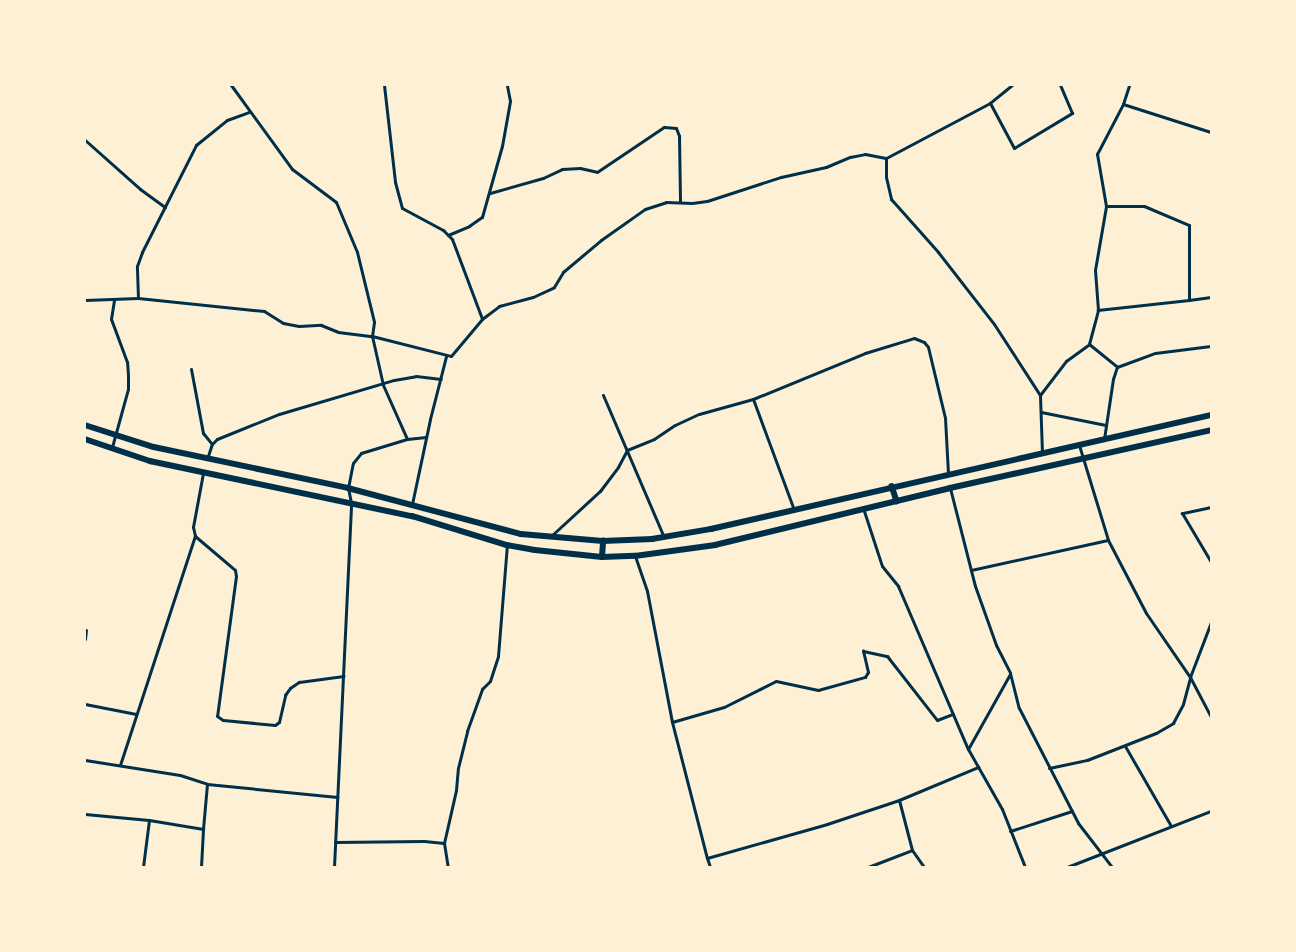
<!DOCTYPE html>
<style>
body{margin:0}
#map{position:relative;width:1296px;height:952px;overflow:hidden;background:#fdf0d5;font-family:"Crimson Pro",serif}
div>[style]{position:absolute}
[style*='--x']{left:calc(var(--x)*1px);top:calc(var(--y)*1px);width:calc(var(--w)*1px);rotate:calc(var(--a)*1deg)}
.minor>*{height:3px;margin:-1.5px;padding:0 1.5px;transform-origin:1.5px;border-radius:1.5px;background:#003049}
.primary>*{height:5.5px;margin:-2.75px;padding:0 2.75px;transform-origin:2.75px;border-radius:2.75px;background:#003049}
span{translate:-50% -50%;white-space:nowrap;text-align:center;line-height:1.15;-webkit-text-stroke:4.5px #fdf0d5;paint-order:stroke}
.frame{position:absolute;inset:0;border:86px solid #fdf0d5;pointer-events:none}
</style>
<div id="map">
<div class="minor">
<div style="--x:231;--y:85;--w:104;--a:54"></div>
<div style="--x:292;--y:169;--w:55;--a:36.9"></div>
<div style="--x:336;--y:202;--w:54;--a:67.2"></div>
<div style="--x:357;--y:252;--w:72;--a:76.3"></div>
<div style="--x:374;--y:322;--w:14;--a:98"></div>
<div style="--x:372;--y:336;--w:50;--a:77.3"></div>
<div style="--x:383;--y:385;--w:59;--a:66"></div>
<div style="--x:384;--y:85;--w:98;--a:83.5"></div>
<div style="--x:395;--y:182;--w:27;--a:75"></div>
<div style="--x:402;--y:208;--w:47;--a:28.2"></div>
<div style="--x:443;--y:230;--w:13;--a:45"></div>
<div style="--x:452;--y:239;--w:85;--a:69.4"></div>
<div style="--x:1012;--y:85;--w:28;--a:141"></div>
<div style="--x:990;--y:103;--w:51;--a:61.9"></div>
<div style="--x:1014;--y:148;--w:68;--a:-31.1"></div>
<div style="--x:1072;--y:113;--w:30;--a:-113"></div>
<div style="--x:990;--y:103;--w:118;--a:152.1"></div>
<div style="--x:886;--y:158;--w:19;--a:90"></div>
<div style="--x:886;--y:177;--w:23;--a:77"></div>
<div style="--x:891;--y:199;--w:71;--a:48.4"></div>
<div style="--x:938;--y:252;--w:91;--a:52.1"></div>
<div style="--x:994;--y:324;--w:85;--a:57.1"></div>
<div style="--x:1123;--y:104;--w:92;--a:17.7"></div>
<div style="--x:85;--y:140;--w:74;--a:41.7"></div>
<div style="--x:140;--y:189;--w:31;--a:36"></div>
<div style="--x:490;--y:193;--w:55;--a:-15.8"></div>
<div style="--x:543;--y:178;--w:21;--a:-25"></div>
<div style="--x:562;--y:169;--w:18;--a:-3"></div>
<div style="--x:580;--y:168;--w:17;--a:13"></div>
<div style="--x:597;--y:172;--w:81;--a:-33.9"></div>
<div style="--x:664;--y:127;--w:12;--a:5"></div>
<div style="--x:676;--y:128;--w:9;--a:69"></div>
<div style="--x:679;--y:136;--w:66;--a:89.1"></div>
<div style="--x:1106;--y:206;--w:53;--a:-99.8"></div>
<div style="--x:1097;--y:154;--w:56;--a:-62.5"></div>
<div style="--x:1123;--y:104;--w:20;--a:-72"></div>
<div style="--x:448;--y:235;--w:23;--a:-23"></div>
<div style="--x:469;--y:226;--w:16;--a:-35"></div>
<div style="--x:482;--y:217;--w:74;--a:-74.3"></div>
<div style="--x:502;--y:146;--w:46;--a:-79.9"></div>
<div style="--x:510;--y:101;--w:16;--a:-101"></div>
<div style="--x:138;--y:298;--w:32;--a:-92"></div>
<div style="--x:137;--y:266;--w:15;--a:-70"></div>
<div style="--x:142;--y:252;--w:120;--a:-63.2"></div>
<div style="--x:196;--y:145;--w:40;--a:-39"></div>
<div style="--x:227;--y:120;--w:23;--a:-20"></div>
<div style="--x:85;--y:300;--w:53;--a:-2.2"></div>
<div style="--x:138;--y:298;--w:127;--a:5.9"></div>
<div style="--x:264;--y:311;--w:22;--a:32"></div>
<div style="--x:283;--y:323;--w:16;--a:11"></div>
<div style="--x:299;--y:326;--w:22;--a:-3"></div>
<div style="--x:321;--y:325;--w:18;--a:22"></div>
<div style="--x:338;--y:332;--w:34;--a:7"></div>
<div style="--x:372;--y:336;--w:81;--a:14.2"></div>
<div style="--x:451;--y:356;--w:48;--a:-50"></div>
<div style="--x:482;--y:319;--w:21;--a:-37"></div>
<div style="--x:499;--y:306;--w:35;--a:-15"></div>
<div style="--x:533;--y:297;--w:23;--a:-25"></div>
<div style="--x:554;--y:287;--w:17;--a:-59"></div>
<div style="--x:563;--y:272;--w:50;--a:-40.1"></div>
<div style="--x:601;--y:240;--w:54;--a:-35.2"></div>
<div style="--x:645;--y:209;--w:22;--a:-18"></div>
<div style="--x:666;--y:202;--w:26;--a:2"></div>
<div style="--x:692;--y:203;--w:15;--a:-8"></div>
<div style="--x:707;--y:201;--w:78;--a:-18"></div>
<div style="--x:781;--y:177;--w:46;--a:-12.5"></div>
<div style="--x:826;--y:167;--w:26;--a:-23"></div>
<div style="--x:850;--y:157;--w:15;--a:-11"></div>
<div style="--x:865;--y:154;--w:21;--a:11"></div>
<div style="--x:1189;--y:300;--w:22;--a:-8"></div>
<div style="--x:1089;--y:344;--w:36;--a:39"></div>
<div style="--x:191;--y:369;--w:65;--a:79.4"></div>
<div style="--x:203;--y:433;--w:14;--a:51"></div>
<div style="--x:603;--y:395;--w:155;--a:66.8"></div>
<div style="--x:753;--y:399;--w:118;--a:69.7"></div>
<div style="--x:1041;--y:412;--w:66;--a:11.3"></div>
<div style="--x:1104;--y:439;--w:61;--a:-81.5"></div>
<div style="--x:1113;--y:379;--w:13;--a:-72"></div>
<div style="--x:1117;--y:367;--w:40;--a:-20.2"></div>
<div style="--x:1155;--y:353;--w:56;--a:-7.1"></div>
<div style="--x:1079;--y:445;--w:99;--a:73"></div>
<div style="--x:1108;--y:540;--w:82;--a:62.5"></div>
<div style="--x:1146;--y:613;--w:78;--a:55.5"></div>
<div style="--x:1190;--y:677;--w:45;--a:62.3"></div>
<div style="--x:112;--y:447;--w:60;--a:-74.6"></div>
<div style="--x:128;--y:389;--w:14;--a:-90"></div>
<div style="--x:128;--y:375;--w:13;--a:-94"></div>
<div style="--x:127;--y:362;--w:46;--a:-110.4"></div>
<div style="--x:111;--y:319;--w:20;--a:-81"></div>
<div style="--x:1042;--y:453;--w:58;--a:-92"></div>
<div style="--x:1040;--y:395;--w:43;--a:-52.6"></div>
<div style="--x:1066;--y:361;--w:29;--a:-36"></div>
<div style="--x:1089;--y:344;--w:35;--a:-75"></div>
<div style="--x:1098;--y:310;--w:40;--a:-94.3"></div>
<div style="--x:1095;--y:270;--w:65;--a:-80.2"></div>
<div style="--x:1106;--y:206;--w:38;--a:0"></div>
<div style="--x:1144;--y:206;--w:49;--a:22.9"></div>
<div style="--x:1189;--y:225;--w:75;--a:90"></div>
<div style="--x:1189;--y:300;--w:92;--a:173.7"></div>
<div style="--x:207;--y:459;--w:16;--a:-72"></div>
<div style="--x:212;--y:444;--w:7;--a:-45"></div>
<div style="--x:217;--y:439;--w:67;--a:-22"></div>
<div style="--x:279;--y:414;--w:120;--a:-16.5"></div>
<div style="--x:394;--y:380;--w:22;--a:-10"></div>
<div style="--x:416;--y:376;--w:25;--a:7"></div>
<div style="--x:203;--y:473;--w:55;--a:100.5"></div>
<div style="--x:193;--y:527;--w:9;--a:77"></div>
<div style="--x:195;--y:536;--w:52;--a:40.4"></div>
<div style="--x:235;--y:570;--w:6;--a:81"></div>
<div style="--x:236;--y:576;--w:141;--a:97.7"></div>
<div style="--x:217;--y:716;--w:7;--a:34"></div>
<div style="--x:223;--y:720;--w:52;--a:5.5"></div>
<div style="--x:275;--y:725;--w:5;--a:-37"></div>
<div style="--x:279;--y:722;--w:28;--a:-77"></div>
<div style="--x:285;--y:695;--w:9;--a:-54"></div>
<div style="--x:290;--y:688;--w:11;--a:-34"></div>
<div style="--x:299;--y:682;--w:45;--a:-7.6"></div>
<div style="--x:950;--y:488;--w:101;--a:75.7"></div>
<div style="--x:975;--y:586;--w:63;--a:70.4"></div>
<div style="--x:996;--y:645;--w:31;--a:63"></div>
<div style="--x:1010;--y:673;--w:36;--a:76"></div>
<div style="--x:1019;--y:708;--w:129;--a:62.8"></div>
<div style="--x:1078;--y:823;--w:56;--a:52.3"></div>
<div style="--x:412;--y:504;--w:87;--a:-78"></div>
<div style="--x:430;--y:419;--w:65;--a:-75.7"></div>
<div style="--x:1211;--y:507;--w:30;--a:168"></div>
<div style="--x:1182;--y:513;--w:57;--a:59.4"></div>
<div style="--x:864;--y:511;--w:58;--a:71.9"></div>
<div style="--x:882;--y:566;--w:26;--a:51"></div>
<div style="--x:898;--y:586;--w:177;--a:66.8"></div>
<div style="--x:551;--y:536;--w:67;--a:-42.6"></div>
<div style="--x:600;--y:491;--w:30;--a:-53"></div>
<div style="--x:618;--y:467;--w:19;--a:-62"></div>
<div style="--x:627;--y:450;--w:29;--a:-22"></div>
<div style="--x:654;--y:439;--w:25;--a:-34"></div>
<div style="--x:675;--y:425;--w:26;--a:-25"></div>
<div style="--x:699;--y:414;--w:56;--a:-15.5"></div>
<div style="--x:753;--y:399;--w:121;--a:-22.3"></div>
<div style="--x:865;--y:353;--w:51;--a:-17"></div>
<div style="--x:914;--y:338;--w:11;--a:22"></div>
<div style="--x:924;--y:342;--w:6;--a:51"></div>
<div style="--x:928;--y:347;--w:73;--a:76.5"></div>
<div style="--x:945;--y:418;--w:56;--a:86.9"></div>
<div style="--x:635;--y:556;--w:37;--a:71"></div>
<div style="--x:647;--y:591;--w:133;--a:79.2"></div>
<div style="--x:672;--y:722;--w:54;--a:-16.1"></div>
<div style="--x:724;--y:707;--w:58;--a:-26.6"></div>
<div style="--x:776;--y:681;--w:43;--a:12.1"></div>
<div style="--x:818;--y:690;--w:49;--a:-15.5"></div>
<div style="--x:865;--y:677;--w:6;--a:-59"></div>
<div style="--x:868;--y:672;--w:22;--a:-103"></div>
<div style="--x:863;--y:651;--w:25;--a:12"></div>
<div style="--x:887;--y:656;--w:81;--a:52"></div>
<div style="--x:937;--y:720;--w:17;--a:-21"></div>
<div style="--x:971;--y:570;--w:140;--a:-12.4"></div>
<div style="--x:85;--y:639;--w:9;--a:-84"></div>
<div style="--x:1010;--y:674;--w:86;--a:119.2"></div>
<div style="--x:968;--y:749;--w:69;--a:60.5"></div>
<div style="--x:1002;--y:809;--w:62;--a:68.4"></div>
<div style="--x:85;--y:704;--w:52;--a:11.1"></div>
<div style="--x:672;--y:722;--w:140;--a:75.6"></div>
<div style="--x:1125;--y:746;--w:92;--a:60.1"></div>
<div style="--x:85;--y:760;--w:96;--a:9"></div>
<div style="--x:180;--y:775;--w:28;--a:18"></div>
<div style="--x:207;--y:784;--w:45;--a:95.1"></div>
<div style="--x:120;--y:765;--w:241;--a:-71.9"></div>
<div style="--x:1049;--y:768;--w:39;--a:-12"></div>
<div style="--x:1087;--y:760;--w:74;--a:-21.4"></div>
<div style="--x:1156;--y:733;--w:20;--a:-30"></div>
<div style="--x:1173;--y:723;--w:21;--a:-62"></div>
<div style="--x:1183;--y:704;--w:28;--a:-75"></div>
<div style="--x:1190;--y:677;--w:59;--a:-69.1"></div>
<div style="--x:207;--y:784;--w:131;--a:5.7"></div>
<div style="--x:899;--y:800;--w:86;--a:-22.7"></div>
<div style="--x:85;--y:814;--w:64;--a:5.4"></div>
<div style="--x:149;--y:820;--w:47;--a:97.3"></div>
<div style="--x:149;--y:820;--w:55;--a:9.5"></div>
<div style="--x:203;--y:829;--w:38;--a:93"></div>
<div style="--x:1010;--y:831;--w:65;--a:-17.9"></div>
<div style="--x:335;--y:842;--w:89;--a:-0.6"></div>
<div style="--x:424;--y:841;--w:20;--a:6"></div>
<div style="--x:444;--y:843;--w:54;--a:-77.2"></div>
<div style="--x:456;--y:790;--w:22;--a:-85"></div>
<div style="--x:458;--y:768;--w:38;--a:-76"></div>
<div style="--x:467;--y:731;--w:45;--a:-70.3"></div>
<div style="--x:482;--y:689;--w:11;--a:-45"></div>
<div style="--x:490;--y:681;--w:26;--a:-72"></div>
<div style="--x:498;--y:656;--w:111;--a:-85.4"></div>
<div style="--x:444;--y:843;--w:24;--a:81"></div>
<div style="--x:334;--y:867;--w:364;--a:-87.3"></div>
<div style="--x:351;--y:503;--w:15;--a:-101"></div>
<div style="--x:348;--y:488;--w:25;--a:-79"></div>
<div style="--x:353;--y:463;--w:13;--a:-51"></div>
<div style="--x:361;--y:453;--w:48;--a:-16.9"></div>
<div style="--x:407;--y:439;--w:19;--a:-6"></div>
<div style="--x:710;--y:867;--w:9;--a:-108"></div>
<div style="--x:707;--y:858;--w:125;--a:-15.8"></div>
<div style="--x:827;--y:824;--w:76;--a:-18.4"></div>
<div style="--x:899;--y:800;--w:52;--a:75.4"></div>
<div style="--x:912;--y:850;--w:21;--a:55"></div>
<div style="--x:868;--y:867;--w:47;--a:-21.1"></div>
<div style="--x:1067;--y:867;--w:155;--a:-21.3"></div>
</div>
<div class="primary">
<div style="--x:85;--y:425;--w:72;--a:17.7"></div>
<div style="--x:154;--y:447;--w:198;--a:11.9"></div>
<div style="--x:348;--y:488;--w:179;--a:14.9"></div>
<div style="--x:521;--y:534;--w:82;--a:4.9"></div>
<div style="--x:603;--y:541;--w:49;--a:-2.3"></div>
<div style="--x:652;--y:539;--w:60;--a:-9.6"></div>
<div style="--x:711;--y:529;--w:513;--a:-12.84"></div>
<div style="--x:85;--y:439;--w:69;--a:18.7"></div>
<div style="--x:150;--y:461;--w:268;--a:11.9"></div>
<div style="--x:412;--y:516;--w:99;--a:17"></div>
<div style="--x:507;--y:545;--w:28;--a:10"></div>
<div style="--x:535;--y:550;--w:67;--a:6"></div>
<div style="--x:602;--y:557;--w:33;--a:-2"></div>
<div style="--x:635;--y:556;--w:81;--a:-7.8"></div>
<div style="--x:715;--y:545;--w:242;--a:-13.6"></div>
<div style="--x:950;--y:488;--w:267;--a:-12.5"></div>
<div style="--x:892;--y:486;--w:16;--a:72"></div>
<div style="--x:602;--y:557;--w:16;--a:-86"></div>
</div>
<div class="frame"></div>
</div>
